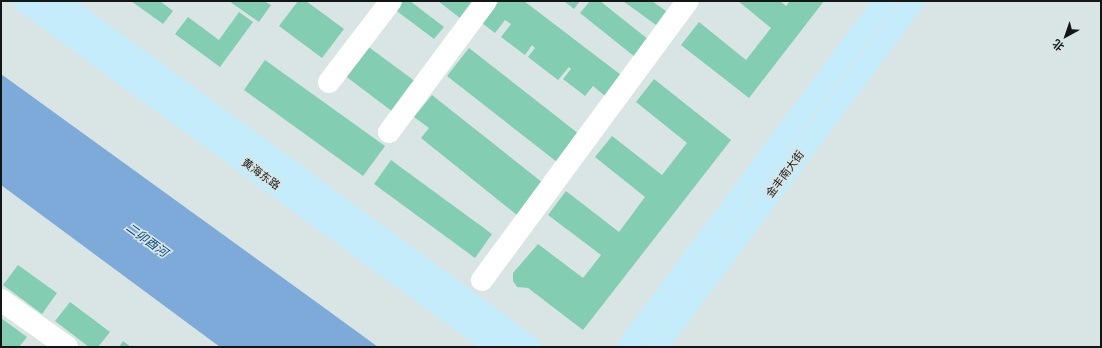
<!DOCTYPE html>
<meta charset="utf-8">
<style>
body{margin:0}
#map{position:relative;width:1102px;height:348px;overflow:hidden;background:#d9e4e4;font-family:Poppins,"Noto Sans SC",sans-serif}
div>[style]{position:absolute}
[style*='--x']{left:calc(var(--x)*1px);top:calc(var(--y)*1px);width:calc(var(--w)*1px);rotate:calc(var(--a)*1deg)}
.water>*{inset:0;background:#7eaad9}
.building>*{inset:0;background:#83ceb3}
.minor>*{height:22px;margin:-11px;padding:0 11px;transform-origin:11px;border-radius:11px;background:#fff}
.major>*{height:22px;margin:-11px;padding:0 11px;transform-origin:11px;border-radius:11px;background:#c5ecfb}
span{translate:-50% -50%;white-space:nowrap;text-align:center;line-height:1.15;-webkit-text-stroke:3.5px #d9e4e4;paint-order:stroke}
.street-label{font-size:11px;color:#121616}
.water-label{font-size:12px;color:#004780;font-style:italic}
.frame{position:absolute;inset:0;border:2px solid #121616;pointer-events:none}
.north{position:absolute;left:1046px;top:16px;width:40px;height:40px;-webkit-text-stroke:3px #d9e4e4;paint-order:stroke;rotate:220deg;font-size:11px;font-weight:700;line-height:16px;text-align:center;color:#121616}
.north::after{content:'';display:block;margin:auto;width:14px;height:18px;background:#121616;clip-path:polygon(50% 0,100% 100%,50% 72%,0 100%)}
</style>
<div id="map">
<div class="water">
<div style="clip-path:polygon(1px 74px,319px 304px,378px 347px,220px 347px,1px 185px)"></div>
</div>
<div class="building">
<div style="clip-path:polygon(131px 1px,160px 1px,173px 11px,163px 24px)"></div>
<div style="clip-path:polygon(229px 1px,264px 1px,271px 5px,259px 22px)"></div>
<div style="clip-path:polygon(298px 1px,306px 1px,344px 29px,322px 58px,279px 26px)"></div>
<div style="clip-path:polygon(400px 1px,410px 1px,444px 27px,434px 39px,394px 9px)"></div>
<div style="clip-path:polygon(438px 1px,472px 1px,473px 2px,460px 18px)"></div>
<div style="clip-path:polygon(499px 1px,524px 1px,621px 75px,605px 96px,593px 86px,585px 96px,563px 79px,571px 69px,569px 67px,558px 80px,528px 57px,535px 48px,532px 45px,525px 55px,501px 37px,511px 24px,505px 20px,495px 33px,482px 23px)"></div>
<div style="clip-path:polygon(564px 1px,580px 1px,574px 9px)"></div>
<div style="clip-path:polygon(590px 1px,600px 1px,649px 40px,635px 57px,580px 13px)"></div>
<div style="clip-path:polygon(623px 1px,652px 1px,666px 11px,656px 25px)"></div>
<div style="clip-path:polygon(738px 1px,780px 1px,786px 6px,790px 1px,824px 1px,749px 98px,681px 45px,699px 22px,746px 60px,771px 28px)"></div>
<div style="clip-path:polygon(239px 12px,253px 22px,220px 67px,175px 34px,188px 17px,219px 40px)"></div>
<div style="clip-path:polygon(366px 45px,416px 82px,393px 112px,344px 75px)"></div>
<div style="clip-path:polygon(469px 48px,579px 134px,557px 162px,447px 76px)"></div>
<div style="clip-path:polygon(265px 60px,385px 146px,363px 176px,244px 90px)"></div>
<div style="clip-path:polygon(654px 79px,731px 140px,583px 330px,528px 288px,517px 287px,513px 281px,513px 273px,538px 244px,583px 278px,601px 255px,548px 215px,566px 191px,619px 232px,645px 197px,595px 157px,612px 136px,662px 175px,687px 143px,636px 102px)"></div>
<div style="clip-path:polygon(432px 95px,543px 183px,517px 215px,421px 138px,429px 128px,414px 117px)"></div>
<div style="clip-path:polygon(391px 160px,492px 234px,475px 258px,374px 184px)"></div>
<div style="clip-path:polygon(18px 265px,57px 293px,42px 314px,3px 285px)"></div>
<div style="clip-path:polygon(70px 302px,110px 332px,98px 347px,89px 347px,55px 321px)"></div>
<div style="clip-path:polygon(1px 318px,27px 337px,19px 347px,1px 347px)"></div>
<div style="clip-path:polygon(123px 341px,131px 347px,119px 347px)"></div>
</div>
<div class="minor">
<div style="--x:329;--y:82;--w:102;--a:-52.6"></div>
<div style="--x:389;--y:132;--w:163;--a:-53.5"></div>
<div style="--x:482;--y:280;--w:347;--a:-53.6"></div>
<div style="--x:1;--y:300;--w:81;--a:35.5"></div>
</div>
<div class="major">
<div style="--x:24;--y:1;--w:586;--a:36.19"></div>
<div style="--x:58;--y:1;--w:585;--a:36.24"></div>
<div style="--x:628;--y:347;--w:431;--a:-53.4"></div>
<div style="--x:656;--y:347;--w:432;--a:-53.3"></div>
</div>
<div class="street-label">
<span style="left:261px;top:174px;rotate:36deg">黄海东路</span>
<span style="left:785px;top:174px;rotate:-53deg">金丰南大街</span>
</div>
<div class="water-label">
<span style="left:147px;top:240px;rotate:36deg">二卯酉河</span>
</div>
<div class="frame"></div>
<div class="north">北</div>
</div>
